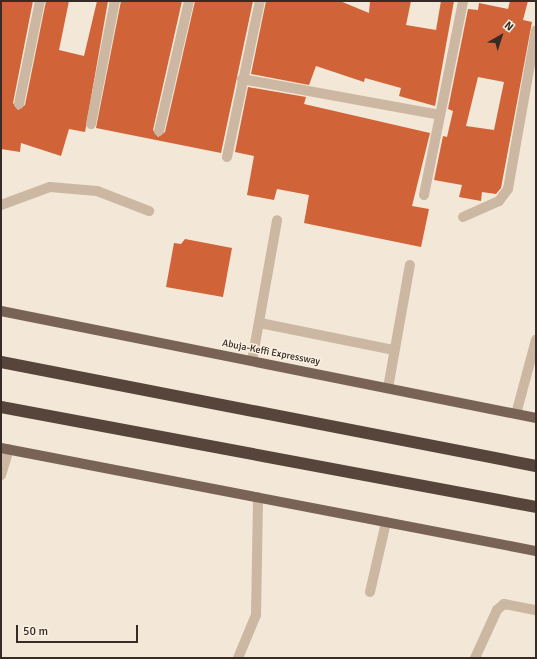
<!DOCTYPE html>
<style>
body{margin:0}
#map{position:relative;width:537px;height:659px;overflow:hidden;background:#f3e7d7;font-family:Signika,sans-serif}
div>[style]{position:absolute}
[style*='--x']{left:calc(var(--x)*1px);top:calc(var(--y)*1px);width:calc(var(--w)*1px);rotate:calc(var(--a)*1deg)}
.building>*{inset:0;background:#d06438}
.minor>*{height:10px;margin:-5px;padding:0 5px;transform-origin:5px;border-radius:5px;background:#ccb7a2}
.major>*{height:10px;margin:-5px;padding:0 5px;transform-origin:5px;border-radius:5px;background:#796355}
.highway>*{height:12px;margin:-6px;padding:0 6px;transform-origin:6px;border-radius:6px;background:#57453b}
span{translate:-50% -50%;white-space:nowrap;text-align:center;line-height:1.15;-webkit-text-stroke:3px #faf1e3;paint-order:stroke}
.street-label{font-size:10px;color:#362b25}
.frame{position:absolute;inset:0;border:2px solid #362b25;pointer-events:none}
.north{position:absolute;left:481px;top:16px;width:40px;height:40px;-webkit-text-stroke:3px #faf1e3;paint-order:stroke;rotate:39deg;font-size:11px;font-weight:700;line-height:16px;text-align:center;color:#362b25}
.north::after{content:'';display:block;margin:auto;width:14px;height:18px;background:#362b25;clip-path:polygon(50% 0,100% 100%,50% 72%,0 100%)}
.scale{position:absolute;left:16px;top:625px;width:122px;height:18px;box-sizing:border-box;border:2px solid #362b25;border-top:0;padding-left:5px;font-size:12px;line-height:14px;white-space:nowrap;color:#362b25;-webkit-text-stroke:3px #faf1e3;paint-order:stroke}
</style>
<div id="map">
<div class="building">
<div style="clip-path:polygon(1px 1px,33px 1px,13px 103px,18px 110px,25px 105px,46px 1px,69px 1px,59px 50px,84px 56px,97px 1px,108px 1px,85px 132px,69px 129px,61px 156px,21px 143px,20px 152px,1px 149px)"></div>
<div style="clip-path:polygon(121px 1px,182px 1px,153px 130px,158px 137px,165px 132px,195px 1px,253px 1px,221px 153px,96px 128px)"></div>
<div style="clip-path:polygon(266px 1px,340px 1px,369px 13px,370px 1px,411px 1px,406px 25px,436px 30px,441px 1px,454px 1px,435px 106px,399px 96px,401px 88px,365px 78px,364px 82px,316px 66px,309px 85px,251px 74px)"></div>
<div style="clip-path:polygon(evenodd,510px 1px,528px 1px,523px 20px,532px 22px,501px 188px,496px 194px,482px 192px,481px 201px,459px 197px,462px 185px,434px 180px,443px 136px,447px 137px,453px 111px,448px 109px,468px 9px,478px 10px,479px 3px,508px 9px,510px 1px,478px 77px,504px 82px,494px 130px,466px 126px,478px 77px)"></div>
<div style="clip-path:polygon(248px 87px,306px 97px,304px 104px,430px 133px,412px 206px,429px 209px,421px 247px,304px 223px,309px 195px,277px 189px,274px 200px,247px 195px,254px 156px,235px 152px)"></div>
<div style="clip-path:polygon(185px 239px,232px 248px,223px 297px,166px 287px,174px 243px,181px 244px)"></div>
</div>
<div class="minor">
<div style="--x:242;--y:79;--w:201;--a:10.3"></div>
<div style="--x:19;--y:104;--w:105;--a:-78.5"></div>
<div style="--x:91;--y:124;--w:125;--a:-79"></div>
<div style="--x:159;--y:131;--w:133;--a:-77"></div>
<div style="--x:227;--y:157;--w:159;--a:-78.1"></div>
<div style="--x:424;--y:195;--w:198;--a:-78.6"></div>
<div style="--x:1;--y:205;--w:52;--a:-20.2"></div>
<div style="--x:50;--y:187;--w:47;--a:4.9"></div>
<div style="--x:97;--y:191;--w:56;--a:21"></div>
<div style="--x:463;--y:217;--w:39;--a:-24"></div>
<div style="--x:499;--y:201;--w:15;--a:-53"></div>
<div style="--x:508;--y:189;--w:161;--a:-80"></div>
<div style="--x:260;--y:323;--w:137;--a:11.4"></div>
<div style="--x:252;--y:361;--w:143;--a:-79.9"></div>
<div style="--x:388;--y:388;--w:125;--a:-79.9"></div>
<div style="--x:516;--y:414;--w:77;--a:-74.9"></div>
<div style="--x:1;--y:475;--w:27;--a:-73"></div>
<div style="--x:370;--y:592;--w:72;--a:-77.1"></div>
<div style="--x:238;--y:658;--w:47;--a:-67.3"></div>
<div style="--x:256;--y:615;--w:118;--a:-89"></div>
<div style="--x:475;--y:658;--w:53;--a:-65.4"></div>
<div style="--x:497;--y:610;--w:9;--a:-41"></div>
<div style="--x:504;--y:604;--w:33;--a:11"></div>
</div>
<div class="major">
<div style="--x:1;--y:311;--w:546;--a:11.31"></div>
<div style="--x:1;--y:448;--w:545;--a:10.9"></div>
</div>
<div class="highway">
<div style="--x:1;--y:362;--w:545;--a:11"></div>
<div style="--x:1;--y:407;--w:544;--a:10.59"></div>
</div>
<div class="street-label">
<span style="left:271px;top:353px;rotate:11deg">Abuja-Keffi Expressway</span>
</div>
<div class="frame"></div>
<div class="north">N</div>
<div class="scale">50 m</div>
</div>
